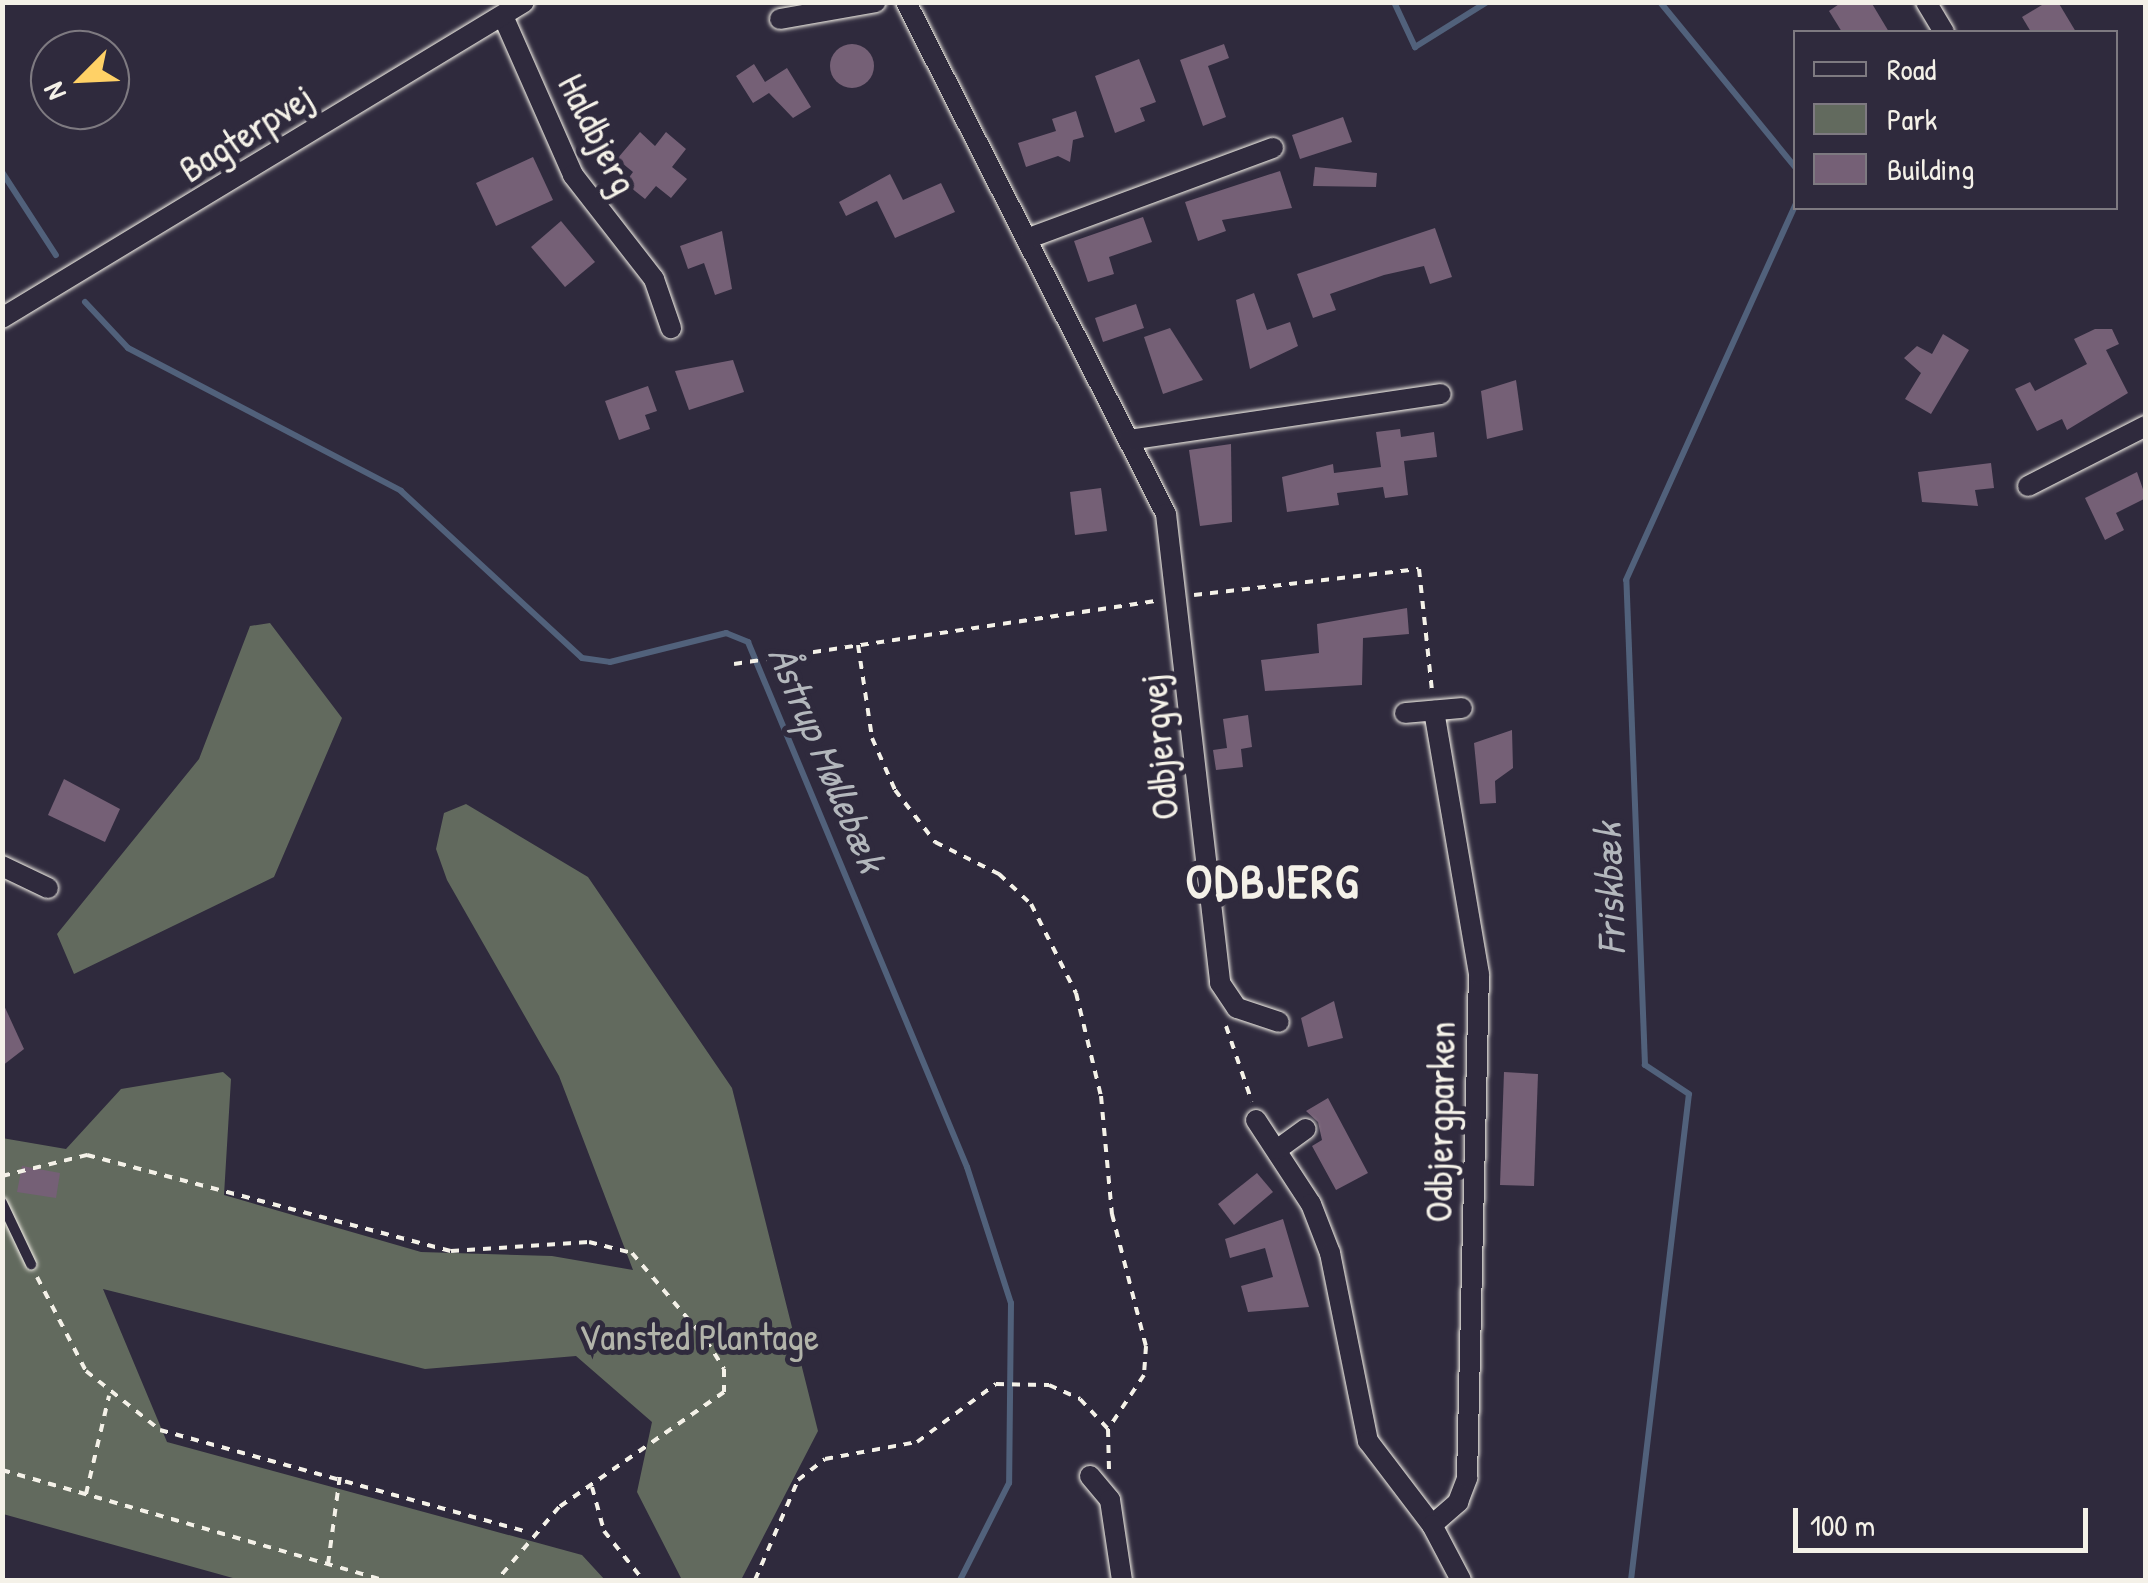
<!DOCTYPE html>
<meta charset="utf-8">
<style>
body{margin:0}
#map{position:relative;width:2148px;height:1583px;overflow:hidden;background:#2f2a3d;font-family:"Patrick Hand",sans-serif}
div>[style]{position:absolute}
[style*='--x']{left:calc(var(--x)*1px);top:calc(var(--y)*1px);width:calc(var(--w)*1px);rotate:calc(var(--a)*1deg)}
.green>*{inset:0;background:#626a5e}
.stream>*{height:6px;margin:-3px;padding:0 3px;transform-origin:3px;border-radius:3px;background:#51617b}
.building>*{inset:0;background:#756076}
.round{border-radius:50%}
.path>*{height:4px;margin-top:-2px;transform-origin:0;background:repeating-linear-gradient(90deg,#f4f1e8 0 8px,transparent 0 16px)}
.roads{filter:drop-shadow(0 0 2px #f4f1e8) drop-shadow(0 0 2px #f4f1e8)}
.lane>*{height:10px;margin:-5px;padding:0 5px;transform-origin:5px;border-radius:5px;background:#2f2a3d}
.street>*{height:20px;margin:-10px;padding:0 10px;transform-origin:10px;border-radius:10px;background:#2f2a3d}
span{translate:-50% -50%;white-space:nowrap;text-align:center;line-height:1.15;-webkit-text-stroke:10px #2f2a3d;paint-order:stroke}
.street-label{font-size:38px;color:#f4f1e8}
.park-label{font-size:38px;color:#b2b4aa}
.water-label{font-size:40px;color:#b3b7bc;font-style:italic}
.district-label{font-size:48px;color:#f4f1e8;font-weight:700;letter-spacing:2.5px}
.frame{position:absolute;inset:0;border:5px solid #f4f1e8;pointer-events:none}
.legend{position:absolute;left:1793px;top:30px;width:325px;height:180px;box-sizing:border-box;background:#2f2a3d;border:2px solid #7e7a81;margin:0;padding:12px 18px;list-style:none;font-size:30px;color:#f4f1e8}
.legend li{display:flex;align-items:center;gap:20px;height:50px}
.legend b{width:50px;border:2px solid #7e7a81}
.north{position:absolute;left:30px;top:30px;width:100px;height:100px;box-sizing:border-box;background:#2f2a3d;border:2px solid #7e7a81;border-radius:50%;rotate:246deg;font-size:28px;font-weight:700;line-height:40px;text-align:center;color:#f4f1e8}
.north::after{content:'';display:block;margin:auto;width:35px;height:45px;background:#ffd166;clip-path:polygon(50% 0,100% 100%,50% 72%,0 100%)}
.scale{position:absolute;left:1793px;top:1508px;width:295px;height:45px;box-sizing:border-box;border:5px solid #f4f1e8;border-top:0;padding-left:12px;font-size:30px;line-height:35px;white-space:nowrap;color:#f4f1e8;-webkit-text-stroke:8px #2f2a3d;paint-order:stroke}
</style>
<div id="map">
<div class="green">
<div style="clip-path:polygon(270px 623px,342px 718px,274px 877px,74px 974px,57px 934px,199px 759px,250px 626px)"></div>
<div style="clip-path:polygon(466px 804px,588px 877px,732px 1088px,818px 1431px,741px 1580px,682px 1580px,637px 1492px,652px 1422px,576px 1356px,425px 1369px,103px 1289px,167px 1442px,582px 1555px,605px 1580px,240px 1580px,3px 1514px,2px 1138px,66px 1149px,121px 1089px,223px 1072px,231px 1079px,224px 1195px,421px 1252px,552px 1256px,633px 1270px,559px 1076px,447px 880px,436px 849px,444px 813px)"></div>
</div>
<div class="stream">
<div style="--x:1394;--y:2;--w:50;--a:65"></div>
<div style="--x:1415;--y:47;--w:85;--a:-32"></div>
<div style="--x:1660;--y:2;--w:215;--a:50.7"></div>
<div style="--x:2;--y:172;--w:99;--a:57"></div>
<div style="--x:85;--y:302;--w:63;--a:46.9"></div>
<div style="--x:128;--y:348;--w:308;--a:27.6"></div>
<div style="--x:401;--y:491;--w:246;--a:42.7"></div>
<div style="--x:582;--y:658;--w:28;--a:8"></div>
<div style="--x:610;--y:662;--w:120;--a:-14"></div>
<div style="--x:726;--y:633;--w:24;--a:22"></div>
<div style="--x:748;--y:642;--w:569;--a:67.36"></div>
<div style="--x:967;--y:1167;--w:143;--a:72.1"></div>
<div style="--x:1011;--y:1303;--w:180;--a:90.6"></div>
<div style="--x:1009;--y:1483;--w:109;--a:116.8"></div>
<div style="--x:1631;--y:1580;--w:489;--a:-83.2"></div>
<div style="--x:1689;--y:1094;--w:53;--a:-146.6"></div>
<div style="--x:1645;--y:1065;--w:485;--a:-92.2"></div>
<div style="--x:1626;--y:580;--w:414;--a:-65.7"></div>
</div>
<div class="building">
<div style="clip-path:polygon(1842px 2px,1871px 2px,1889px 32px,1842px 32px,1829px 11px)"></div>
<div style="clip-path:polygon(2047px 2px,2058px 2px,2076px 32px,2031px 32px,2022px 17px)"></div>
<div class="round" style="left:830px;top:44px;width:44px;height:44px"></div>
<div style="clip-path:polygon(1224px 44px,1229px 58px,1208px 66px,1226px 117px,1203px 126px,1180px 60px)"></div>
<div style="clip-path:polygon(1139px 59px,1156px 102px,1140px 108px,1145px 121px,1115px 133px,1095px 76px)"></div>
<div style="clip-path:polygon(754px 64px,765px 82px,787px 68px,811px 107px,793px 118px,769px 93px,753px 103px,736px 76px)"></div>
<div style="clip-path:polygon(1076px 111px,1084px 137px,1073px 140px,1070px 162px,1058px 156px,1026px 167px,1018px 143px,1056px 131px,1052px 119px)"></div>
<div style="clip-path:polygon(1343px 117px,1352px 142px,1300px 159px,1292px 135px)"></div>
<div style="clip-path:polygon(640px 132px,655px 146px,666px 132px,686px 149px,672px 167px,687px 179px,671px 198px,656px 186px,645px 199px,625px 183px,633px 172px,617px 159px)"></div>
<div style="clip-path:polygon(533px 157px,553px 200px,496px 226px,476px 183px)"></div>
<div style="clip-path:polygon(1315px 167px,1377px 173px,1376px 187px,1313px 186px)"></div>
<div style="clip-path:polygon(1280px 171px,1292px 208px,1222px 220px,1226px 231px,1198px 241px,1185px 202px)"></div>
<div style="clip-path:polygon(890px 174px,903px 200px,941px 183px,955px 212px,895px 238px,877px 201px,846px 216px,839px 202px)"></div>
<div style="clip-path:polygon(1143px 217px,1152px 242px,1109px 257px,1114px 274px,1088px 282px,1074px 241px)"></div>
<div style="clip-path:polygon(561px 221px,595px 262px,565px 287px,531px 247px)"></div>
<div style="clip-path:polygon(1435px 228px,1452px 277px,1430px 284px,1424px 266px,1384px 275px,1330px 294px,1336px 310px,1313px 318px,1297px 274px)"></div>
<div style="clip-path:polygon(722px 231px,732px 289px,715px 295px,704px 263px,688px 269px,680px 246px)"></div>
<div style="clip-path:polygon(1254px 293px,1267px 330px,1290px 322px,1298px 346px,1250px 369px,1236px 300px)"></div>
<div style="clip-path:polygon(1136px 304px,1144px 328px,1103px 342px,1095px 318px)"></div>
<div style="clip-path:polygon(1170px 328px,1203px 380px,1163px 394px,1144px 337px)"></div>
<div style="clip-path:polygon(2095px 329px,2112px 329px,2119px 344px,2106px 350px,2128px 393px,2067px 430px,2062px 419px,2037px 431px,2015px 389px,2030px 382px,2035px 391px,2087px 364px,2074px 339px)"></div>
<div style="clip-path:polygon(1943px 334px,1969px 350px,1931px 414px,1905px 399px,1921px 373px,1904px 358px,1917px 346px,1932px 354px)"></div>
<div style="clip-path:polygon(733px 360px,744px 392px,689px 410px,675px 371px)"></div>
<div style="clip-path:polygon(1516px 380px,1523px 430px,1487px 439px,1481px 391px)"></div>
<div style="clip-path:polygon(648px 386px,657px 411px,645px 415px,650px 429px,619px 440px,605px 401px)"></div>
<div style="clip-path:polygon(1400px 429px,1401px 437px,1434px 432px,1437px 457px,1404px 461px,1408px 495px,1385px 498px,1383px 487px,1337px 493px,1339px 505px,1287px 512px,1282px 477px,1333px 464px,1334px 473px,1381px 467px,1376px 432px)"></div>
<div style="clip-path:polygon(1231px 444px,1232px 522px,1200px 526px,1189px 450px)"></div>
<div style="clip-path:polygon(1991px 463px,1994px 488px,1975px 490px,1978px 506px,1922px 502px,1918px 472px)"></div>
<div style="clip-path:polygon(2137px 472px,2146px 498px,2116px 513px,2124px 530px,2105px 540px,2085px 498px)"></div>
<div style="clip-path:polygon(1101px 488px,1107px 531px,1075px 535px,1070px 492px)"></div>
<div style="clip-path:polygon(1407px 608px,1409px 634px,1363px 638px,1362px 685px,1265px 691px,1261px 660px,1319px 653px,1317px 624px)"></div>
<div style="clip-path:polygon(1248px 715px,1252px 747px,1241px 749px,1243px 767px,1216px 770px,1213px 750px,1227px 748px,1223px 719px)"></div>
<div style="clip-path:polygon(1512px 730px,1513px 768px,1495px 781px,1496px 803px,1480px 804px,1474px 743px)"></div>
<div style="clip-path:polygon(64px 779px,120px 809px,105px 842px,48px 815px)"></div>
<div style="clip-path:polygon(2px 1001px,24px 1049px,2px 1066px)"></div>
<div style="clip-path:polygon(1334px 1001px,1343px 1038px,1308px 1047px,1301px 1018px)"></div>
<div style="clip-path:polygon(1504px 1072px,1538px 1074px,1534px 1186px,1500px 1185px)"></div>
<div style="clip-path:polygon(1328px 1098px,1368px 1173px,1336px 1190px,1312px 1146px,1322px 1140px,1318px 1122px,1306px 1111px)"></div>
<div style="clip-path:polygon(22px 1166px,60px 1173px,56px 1198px,17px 1192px)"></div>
<div style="clip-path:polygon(1257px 1173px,1273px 1192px,1234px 1225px,1218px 1204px)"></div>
<div style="clip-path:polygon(1283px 1219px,1309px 1307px,1248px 1312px,1241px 1286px,1273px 1277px,1265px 1248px,1230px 1258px,1225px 1239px)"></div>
</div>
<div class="path">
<div style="--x:1194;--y:595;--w:226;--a:-6.6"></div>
<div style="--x:1419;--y:569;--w:123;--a:83.9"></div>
<div style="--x:858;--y:645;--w:94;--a:81.4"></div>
<div style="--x:872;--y:738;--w:57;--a:66.1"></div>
<div style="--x:895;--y:790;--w:66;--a:52.4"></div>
<div style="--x:935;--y:842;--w:72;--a:26.6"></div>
<div style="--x:999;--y:874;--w:44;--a:43.2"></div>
<div style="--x:1031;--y:904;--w:100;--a:63.2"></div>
<div style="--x:1076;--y:993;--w:106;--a:76.4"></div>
<div style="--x:1101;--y:1096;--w:119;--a:84.7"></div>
<div style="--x:1112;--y:1214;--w:136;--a:75.6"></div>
<div style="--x:1146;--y:1346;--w:29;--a:94"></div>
<div style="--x:1144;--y:1375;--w:65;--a:123.7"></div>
<div style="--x:734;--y:664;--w:426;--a:-8.5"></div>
<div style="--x:1226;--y:1026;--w:80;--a:71.1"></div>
<div style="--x:2;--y:1176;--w:88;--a:-13.9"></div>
<div style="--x:87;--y:1155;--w:376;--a:14.8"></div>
<div style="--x:451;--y:1251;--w:138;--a:-3.7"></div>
<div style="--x:589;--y:1242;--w:44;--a:14.3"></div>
<div style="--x:632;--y:1253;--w:114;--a:49.6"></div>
<div style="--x:706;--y:1340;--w:34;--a:58"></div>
<div style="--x:724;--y:1369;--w:23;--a:90"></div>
<div style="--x:724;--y:1392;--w:201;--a:145.1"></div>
<div style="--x:559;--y:1507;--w:96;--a:130.3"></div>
<div style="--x:37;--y:1277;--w:106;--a:62.5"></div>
<div style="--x:86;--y:1371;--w:95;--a:38.6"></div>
<div style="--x:160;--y:1430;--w:383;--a:15.5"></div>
<div style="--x:2;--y:1470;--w:398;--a:16.1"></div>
<div style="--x:592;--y:1487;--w:46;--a:74.7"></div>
<div style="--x:604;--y:1531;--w:63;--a:51.5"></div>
<div style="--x:86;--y:1494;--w:101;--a:-76.8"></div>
<div style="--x:328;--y:1564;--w:90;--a:-82.3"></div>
<div style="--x:755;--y:1580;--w:109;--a:-66.7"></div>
<div style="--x:798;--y:1480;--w:34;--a:-38"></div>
<div style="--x:825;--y:1459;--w:94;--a:-10.5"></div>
<div style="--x:917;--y:1442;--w:98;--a:-36.3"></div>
<div style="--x:996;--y:1384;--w:53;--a:1.1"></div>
<div style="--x:1049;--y:1385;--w:34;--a:24"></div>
<div style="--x:1080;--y:1399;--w:41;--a:47"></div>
<div style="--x:1108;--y:1429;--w:41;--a:88.6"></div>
</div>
<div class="roads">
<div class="lane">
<div style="--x:2;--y:1203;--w:68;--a:64.6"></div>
</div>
<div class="street">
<div style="--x:906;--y:2;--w:574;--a:63.08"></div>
<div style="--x:1166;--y:514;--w:472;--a:83.4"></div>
<div style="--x:1220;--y:983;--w:30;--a:56"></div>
<div style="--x:1237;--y:1008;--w:44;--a:18.4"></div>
<div style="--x:1926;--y:2;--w:35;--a:59"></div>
<div style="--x:503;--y:16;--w:174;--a:66.2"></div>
<div style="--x:573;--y:175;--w:132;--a:52.1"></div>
<div style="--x:654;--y:279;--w:52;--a:70.9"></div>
<div style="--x:780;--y:19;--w:97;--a:-10"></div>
<div style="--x:1032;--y:237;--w:257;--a:-20.3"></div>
<div style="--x:2;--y:318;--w:610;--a:-31.19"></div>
<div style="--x:1129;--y:440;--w:315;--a:-8.4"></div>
<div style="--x:2028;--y:486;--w:132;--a:-27"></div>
<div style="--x:1405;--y:713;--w:57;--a:-5"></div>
<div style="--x:2;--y:866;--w:51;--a:25.6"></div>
<div style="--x:1256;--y:1120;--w:100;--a:56.8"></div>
<div style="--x:1311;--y:1204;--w:53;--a:68.8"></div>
<div style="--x:1330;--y:1253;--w:192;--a:78.6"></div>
<div style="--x:1368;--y:1441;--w:106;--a:52.7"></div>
<div style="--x:1432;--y:1525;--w:35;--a:-41"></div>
<div style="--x:1458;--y:1502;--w:26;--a:-69"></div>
<div style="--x:1467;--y:1478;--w:504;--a:-88.64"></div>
<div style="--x:1479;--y:974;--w:267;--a:-99.7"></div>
<div style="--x:1278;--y:1149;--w:34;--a:-36"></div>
<div style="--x:1090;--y:1476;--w:31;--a:50"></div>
<div style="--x:1110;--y:1500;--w:81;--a:81.5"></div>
<div style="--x:1432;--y:1525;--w:62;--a:62.2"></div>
</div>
</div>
<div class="street-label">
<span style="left:246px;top:133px;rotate:-32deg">Bagterpvej</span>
<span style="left:598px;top:134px;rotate:63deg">Haldbjerg</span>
<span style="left:1159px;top:747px;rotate:-95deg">Odbjergvej</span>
<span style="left:1440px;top:1122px;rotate:-89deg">Odbjergparken</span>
</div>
<div class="park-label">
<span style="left:699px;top:1337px">Vansted Plantage</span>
</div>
<div class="water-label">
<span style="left:828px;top:758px;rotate:67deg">Åstrup Møllebæk</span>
<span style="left:1608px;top:889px;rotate:-92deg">Friskbæk</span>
</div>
<div class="district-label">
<span style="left:1273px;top:881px">ODBJERG</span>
</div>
<div class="frame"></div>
<ul class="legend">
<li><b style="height:12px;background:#2f2a3d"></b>Road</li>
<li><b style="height:28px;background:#626a5e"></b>Park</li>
<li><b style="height:28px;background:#756076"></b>Building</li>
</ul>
<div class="north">N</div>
<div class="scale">100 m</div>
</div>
